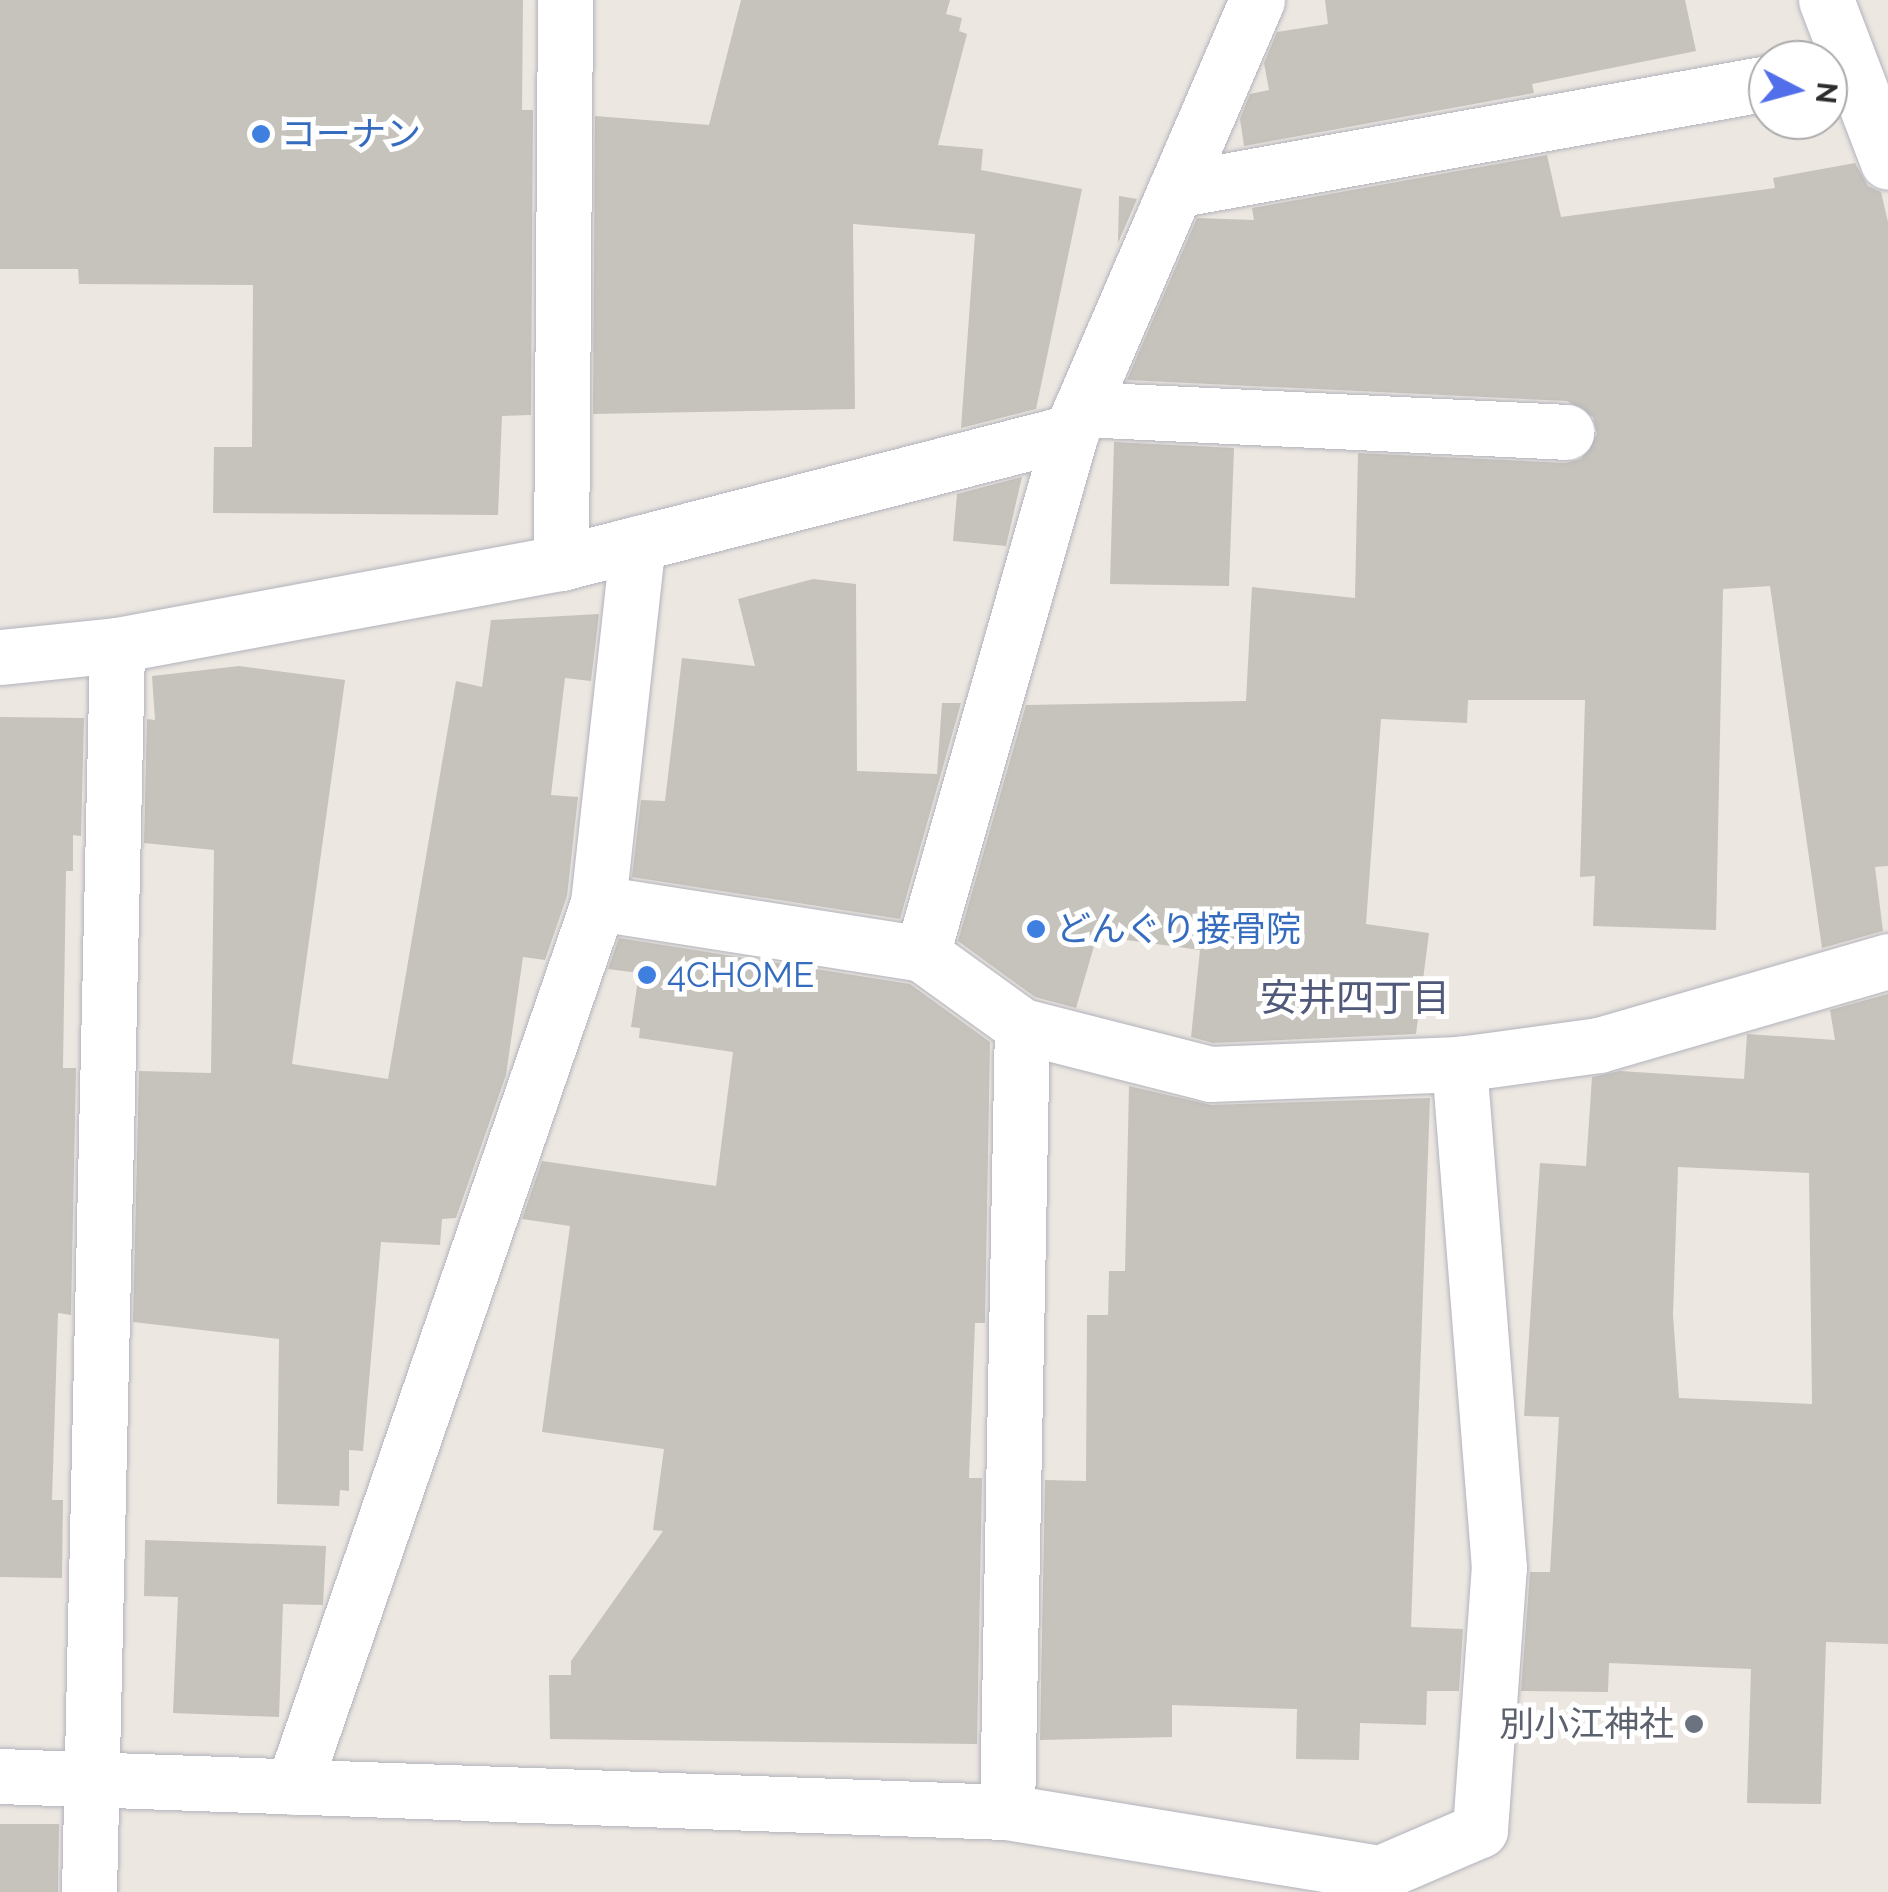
<!DOCTYPE html>
<meta charset="utf-8">
<style>
body{margin:0}
#map{position:relative;width:1888px;height:1892px;overflow:hidden;background:#ede7e1;font-family:Raleway,"Noto Sans JP",sans-serif}
div>[style]{position:absolute}
[style*='--x']{left:calc(var(--x)*1px);top:calc(var(--y)*1px);width:calc(var(--w)*1px);rotate:calc(var(--a)*1deg)}
.building>*{inset:0;background:#c6c2bc}
.roads{filter:drop-shadow(0 0 2px #b1b3bc) drop-shadow(0 0 2px #b1b3bc)}
.street>*{height:55px;margin:-27.5px;padding:0 27.5px;transform-origin:27.5px;border-radius:27.5px;background:#fff}
.dots>*{width:28px;height:28px;translate:-50% -50%;box-sizing:border-box;border:5px solid #fff;border-radius:50%}
span{translate:-50% -50%;white-space:nowrap;text-align:center;line-height:1.15;-webkit-text-stroke:10px #fff;paint-order:stroke}
.shop-label{font-size:35px;color:#366cbe}
.left{translate:0 -50%;text-align:left}
.worship-label{font-size:35px;color:#5b616d}
.right{translate:-100% -50%;text-align:right}
.neighbourhood-label{font-size:38px;color:#51597a}
.north{position:absolute;left:1748px;top:40px;width:100px;height:100px;box-sizing:border-box;background:#fff;border:2px solid #ababab;border-radius:50%;rotate:96deg;font-size:28px;font-weight:700;line-height:40px;text-align:center;color:#2d2d2d}
.north::after{content:'';display:block;margin:auto;width:35px;height:45px;background:#516fea;clip-path:polygon(50% 0,100% 100%,50% 72%,0 100%)}
</style>
<div id="map">
<div class="building">
<div style="clip-path:polygon(0 0,523px 0,522px 110px,533px 110px,531px 415px,502px 416px,498px 515px,213px 513px,214px 447px,252px 447px,253px 285px,79px 284px,78px 269px,0 269px)"></div>
<div style="clip-path:polygon(741px 0,950px 0,946px 14px,962px 18px,959px 31px,967px 34px,938px 145px,983px 149px,981px 170px,1082px 189px,1036px 409px,961px 428px,975px 234px,853px 224px,855px 409px,593px 414px,595px 116px,709px 125px)"></div>
<div style="clip-path:polygon(1325px 0,1685px 0,1696px 51px,1532px 84px,1534px 93px,1244px 146px,1240px 119px,1250px 94px,1269px 90px,1264px 63px,1277px 32px,1328px 24px)"></div>
<div style="clip-path:polygon(1547px 155px,1561px 217px,1775px 188px,1773px 178px,1855px 163px,1868px 186px,1881px 192px,1888px 222px,1888px 866px,1875px 867px,1883px 931px,1822px 948px,1770px 586px,1723px 589px,1716px 930px,1593px 926px,1595px 876px,1580px 877px,1585px 700px,1468px 700px,1467px 723px,1381px 719px,1366px 924px,1429px 933px,1416px 1034px,1213px 1043px,1191px 1037px,1200px 950px,1097px 936px,1076px 1008px,1035px 997px,958px 941px,1026px 705px,1246px 701px,1252px 587px,1355px 598px,1358px 453px,1565px 463px,1581px 459px,1597px 434px,1593px 417px,1567px 401px,1127px 380px,1197px 218px,1254px 220px,1252px 208px)"></div>
<div style="clip-path:polygon(1119px 196px,1137px 199px,1118px 243px)"></div>
<div style="clip-path:polygon(1114px 442px,1234px 448px,1229px 586px,1110px 584px)"></div>
<div style="clip-path:polygon(1022px 477px,1006px 546px,953px 541px,957px 494px)"></div>
<div style="clip-path:polygon(813px 579px,856px 584px,857px 771px,937px 774px,942px 703px,961px 703px,900px 919px,632px 877px,641px 800px,665px 801px,682px 658px,755px 666px,738px 599px)"></div>
<div style="clip-path:polygon(599px 614px,591px 681px,565px 678px,551px 795px,578px 797px,567px 896px,545px 960px,523px 957px,506px 1075px,456px 1218px,442px 1219px,440px 1245px,381px 1242px,363px 1451px,349px 1450px,349px 1491px,340px 1490px,339px 1506px,277px 1504px,279px 1339px,133px 1322px,139px 1071px,211px 1073px,214px 850px,144px 843px,147px 719px,155px 720px,152px 676px,239px 666px,345px 680px,292px 1064px,388px 1079px,456px 681px,482px 687px,491px 620px)"></div>
<div style="clip-path:polygon(0 717px,84px 718px,81px 836px,73px 835px,73px 871px,66px 871px,63px 1068px,76px 1068px,71px 1315px,58px 1313px,52px 1500px,63px 1500px,62px 1578px,0 1577px)"></div>
<div style="clip-path:polygon(619px 938px,910px 984px,990px 1042px,985px 1323px,975px 1323px,969px 1478px,982px 1478px,977px 1744px,550px 1739px,549px 1675px,571px 1675px,571px 1661px,663px 1531px,653px 1530px,664px 1449px,542px 1432px,570px 1226px,522px 1219px,542px 1161px,716px 1186px,733px 1052px,639px 1038px,640px 1028px,631px 1027px,639px 973px,608px 969px)"></div>
<div style="clip-path:polygon(evenodd,1888px 994px,1888px 1644px,1826px 1642px,1821px 1804px,1747px 1803px,1751px 1669px,1609px 1663px,1608px 1692px,1521px 1691px,1530px 1572px,1550px 1572px,1559px 1417px,1524px 1416px,1540px 1163px,1586px 1166px,1592px 1077px,1620px 1071px,1744px 1079px,1747px 1034px,1835px 1040px,1830px 1010px,1888px 994px,1678px 1167px,1809px 1173px,1812px 1404px,1679px 1398px,1673px 1315px,1678px 1167px)"></div>
<div style="clip-path:polygon(1129px 1086px,1211px 1105px,1430px 1098px,1411px 1627px,1463px 1629px,1459px 1691px,1427px 1691px,1426px 1725px,1360px 1723px,1359px 1760px,1296px 1759px,1297px 1709px,1172px 1705px,1172px 1737px,1040px 1740px,1045px 1480px,1086px 1481px,1087px 1315px,1108px 1315px,1109px 1271px,1125px 1271px)"></div>
<div style="clip-path:polygon(145px 1540px,326px 1546px,323px 1605px,283px 1604px,279px 1717px,173px 1713px,178px 1597px,144px 1596px)"></div>
<div style="clip-path:polygon(0 1824px,59px 1824px,58px 1892px,0 1892px)"></div>
</div>
<div class="roads">
<div class="street">
<div style="--x:1826;--y:0;--w:173;--a:69.1"></div>
<div style="--x:1175;--y:190;--w:603;--a:-10.23"></div>
<div style="--x:1081;--y:409;--w:486;--a:2.7"></div>
<div style="--x:561;--y:563;--w:563;--a:-89.59"></div>
<div style="--x:0;--y:657;--w:118;--a:-5.9"></div>
<div style="--x:117;--y:645;--w:452;--a:-10.5"></div>
<div style="--x:561;--y:563;--w:527;--a:-14.41"></div>
<div style="--x:598;--y:903;--w:362;--a:-83.7"></div>
<div style="--x:922;--y:954;--w:543;--a:-74.07"></div>
<div style="--x:1071;--y:432;--w:470;--a:-66.7"></div>
<div style="--x:0;--y:1776;--w:1008;--a:2.05"></div>
<div style="--x:1007;--y:1812;--w:378;--a:9.3"></div>
<div style="--x:1380;--y:1873;--w:109;--a:-23.3"></div>
<div style="--x:1480;--y:1830;--w:263;--a:-85.9"></div>
<div style="--x:1499;--y:1568;--w:506;--a:-94.54"></div>
<div style="--x:293;--y:1787;--w:935;--a:-70.96"></div>
<div style="--x:598;--y:903;--w:328;--a:8.9"></div>
<div style="--x:922;--y:954;--w:123;--a:35.8"></div>
<div style="--x:1022;--y:1026;--w:194;--a:14.3"></div>
<div style="--x:1210;--y:1074;--w:249;--a:-2.3"></div>
<div style="--x:1459;--y:1064;--w:141;--a:-7.7"></div>
<div style="--x:1599;--y:1045;--w:301;--a:-16.2"></div>
<div style="--x:1007;--y:1812;--w:786;--a:-88.91"></div>
<div style="--x:89;--y:1892;--w:1247;--a:-88.71"></div>
</div>
</div>
<div class="dots">
<div style="left:261px;top:134px;background:#3f7fe0"></div>
<div style="left:1036px;top:929px;background:#3f7fe0"></div>
<div style="left:647px;top:975px;background:#3f7fe0"></div>
<div style="left:1694px;top:1724px;background:#6b7280"></div>
</div>
<div class="shop-label">
<span class="left" style="left:281px;top:134px">コーナン</span>
<span class="left" style="left:1056px;top:929px">どんぐり接骨院</span>
<span class="left" style="left:667px;top:975px">4CHOME</span>
</div>
<div class="worship-label">
<span class="right" style="left:1674px;top:1724px">別小江神社</span>
</div>
<div class="neighbourhood-label">
<span style="left:1355px;top:998px">安井四丁目</span>
</div>
<div class="north">N</div>
</div>
